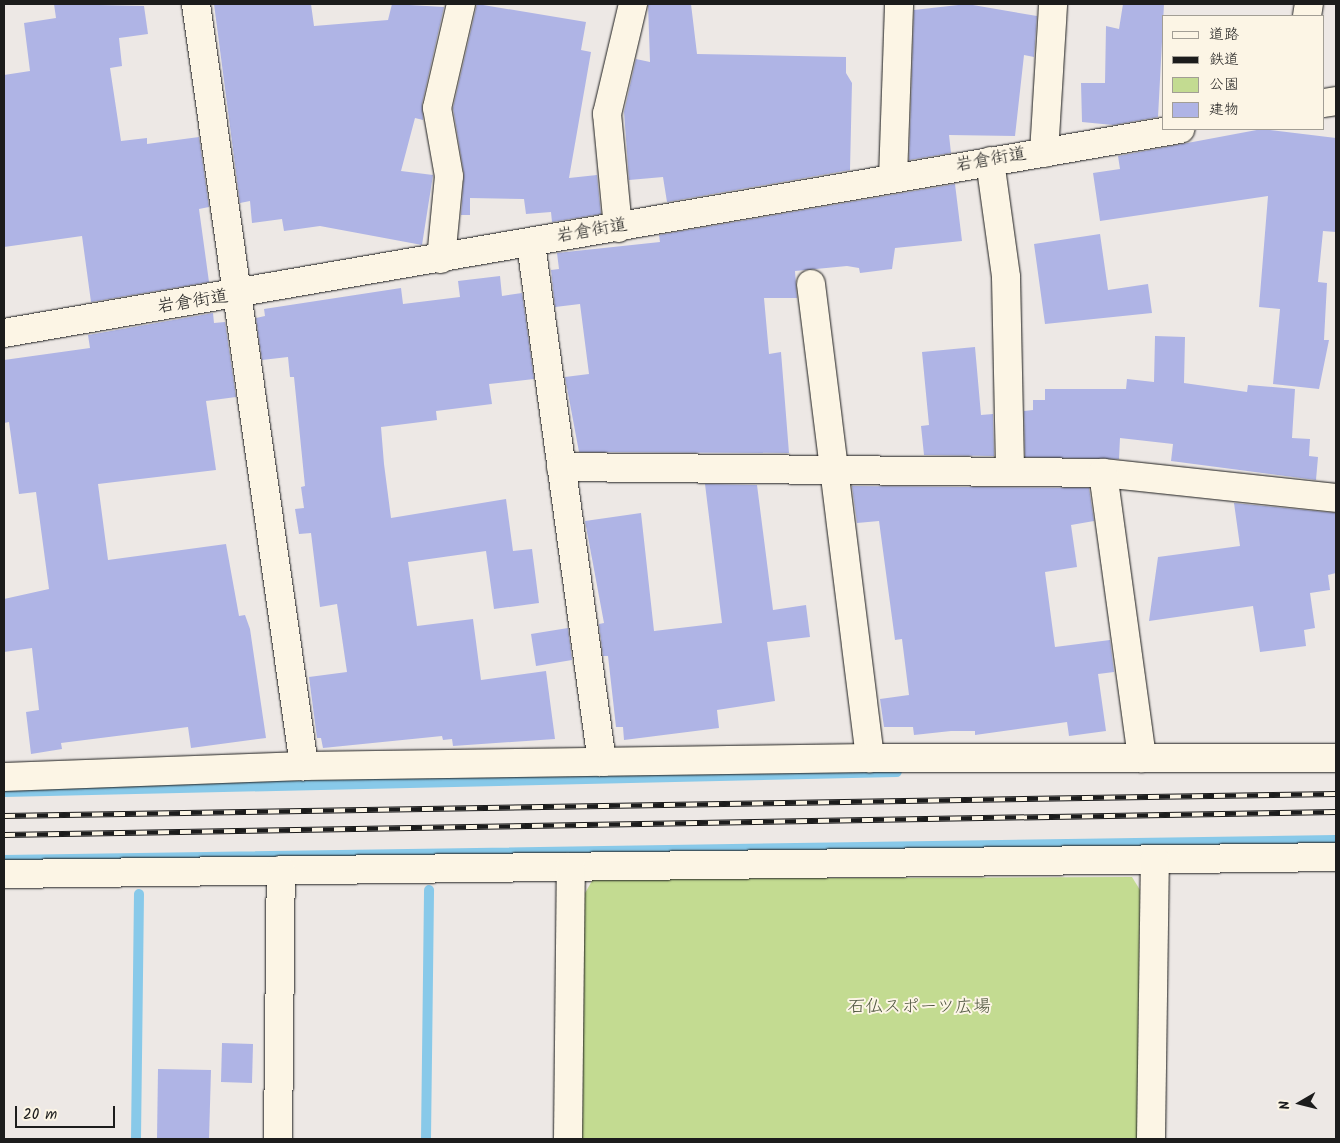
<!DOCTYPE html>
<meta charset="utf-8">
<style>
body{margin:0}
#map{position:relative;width:1340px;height:1143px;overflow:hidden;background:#ede8e5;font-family:Kalam,"Klee One",sans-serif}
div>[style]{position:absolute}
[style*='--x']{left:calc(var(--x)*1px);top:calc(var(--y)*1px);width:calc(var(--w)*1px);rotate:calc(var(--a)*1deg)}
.green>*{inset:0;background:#c3db91}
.stream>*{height:10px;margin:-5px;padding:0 5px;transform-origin:5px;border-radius:5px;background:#88c9e9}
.building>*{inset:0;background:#afb4e5}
.roads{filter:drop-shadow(0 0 1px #1c1c1c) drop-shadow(0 0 1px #1c1c1c)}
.minor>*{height:28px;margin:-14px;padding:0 14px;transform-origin:14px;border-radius:14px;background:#fcf5e5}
.rail>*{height:5.5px;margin-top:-2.75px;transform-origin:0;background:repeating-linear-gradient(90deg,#fcf5e5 0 11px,#1c1c1c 0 22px);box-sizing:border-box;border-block:1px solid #1c1c1c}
span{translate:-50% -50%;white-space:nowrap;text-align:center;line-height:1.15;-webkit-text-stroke:4px #fcf5e5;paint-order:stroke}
.street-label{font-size:18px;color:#1c1c1c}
.park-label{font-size:18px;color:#4e553f}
.frame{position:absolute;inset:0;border:5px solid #1c1c1c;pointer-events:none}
.legend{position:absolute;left:1162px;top:15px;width:162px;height:115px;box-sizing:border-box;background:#fcf5e5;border:1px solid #a29e95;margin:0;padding:6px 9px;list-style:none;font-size:15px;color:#1c1c1c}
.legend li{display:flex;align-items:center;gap:10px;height:25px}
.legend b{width:25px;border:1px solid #a29e95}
.north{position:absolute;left:1275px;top:1078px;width:50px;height:50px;-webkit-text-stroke:4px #fcf5e5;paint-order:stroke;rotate:262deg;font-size:14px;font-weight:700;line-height:20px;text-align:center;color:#1c1c1c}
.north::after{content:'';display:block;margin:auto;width:18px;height:22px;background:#1c1c1c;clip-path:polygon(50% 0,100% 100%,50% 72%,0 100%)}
.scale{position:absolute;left:15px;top:1106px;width:100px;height:22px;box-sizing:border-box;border:2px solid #1c1c1c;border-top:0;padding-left:6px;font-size:15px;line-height:18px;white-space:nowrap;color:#1c1c1c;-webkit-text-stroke:4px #fcf5e5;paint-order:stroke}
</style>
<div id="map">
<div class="green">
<div style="clip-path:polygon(1132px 877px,1140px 890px,1137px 1139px,582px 1139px,584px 895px,593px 879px)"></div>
</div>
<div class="stream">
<div style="--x:4;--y:792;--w:893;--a:-1.28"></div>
<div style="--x:4;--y:860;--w:1332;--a:-0.86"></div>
<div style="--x:136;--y:1139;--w:245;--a:-89.3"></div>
<div style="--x:426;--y:1139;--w:249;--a:-89.3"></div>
</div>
<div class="building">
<div style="clip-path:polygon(54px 4px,144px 6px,148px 34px,119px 38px,122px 66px,110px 68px,121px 141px,147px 138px,147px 144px,199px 137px,209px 207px,199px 209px,209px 282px,91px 302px,82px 236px,4px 247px,4px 75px,30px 71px,24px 23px,56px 18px)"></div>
<div style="clip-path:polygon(214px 4px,311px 4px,314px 26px,388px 20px,392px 4px,444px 7px,422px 104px,423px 120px,415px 118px,401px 171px,433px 175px,422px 245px,320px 226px,284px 231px,282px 219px,252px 223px,250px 201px,240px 203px)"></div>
<div style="clip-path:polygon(477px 4px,586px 22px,581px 50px,591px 52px,569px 178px,597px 175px,601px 214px,552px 222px,551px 212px,526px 214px,524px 199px,470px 198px,470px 215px,461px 215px,464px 174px,453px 108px)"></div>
<div style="clip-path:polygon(648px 4px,691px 4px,697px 54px,846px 57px,846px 73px,852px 83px,850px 170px,667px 202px,663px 177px,629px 180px,624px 112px,636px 59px,650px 62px)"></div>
<div style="clip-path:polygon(967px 4px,1037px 16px,1034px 57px,1024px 55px,1015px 136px,949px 135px,951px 153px,909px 160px,914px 10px)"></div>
<div style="clip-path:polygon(1123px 4px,1164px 4px,1158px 117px,1113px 125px,1082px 122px,1081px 83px,1105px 83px,1106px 26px,1119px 29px)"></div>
<div style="clip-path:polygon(1262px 129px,1336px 138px,1336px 232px,1323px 231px,1318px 282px,1327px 283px,1324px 340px,1329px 340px,1319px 389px,1273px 384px,1280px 309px,1259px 307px,1268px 196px,1100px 221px,1093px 173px,1120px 169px,1118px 156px)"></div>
<div style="clip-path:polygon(955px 184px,962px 241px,895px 248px,892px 269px,860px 273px,859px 268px,847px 266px,795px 271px,797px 298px,764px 298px,769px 354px,781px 352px,789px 453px,579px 452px,565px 377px,589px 374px,580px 304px,555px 307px,551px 270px,559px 269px,557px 253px,660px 242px,659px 235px)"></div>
<div style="clip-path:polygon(1100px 234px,1108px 290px,1148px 284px,1152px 313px,1045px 324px,1034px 244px)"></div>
<div style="clip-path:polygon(500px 276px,502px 296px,522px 293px,534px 379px,489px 384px,492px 404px,436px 411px,437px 420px,381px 427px,384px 464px,391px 518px,506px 499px,513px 551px,532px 549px,539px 603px,494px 609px,486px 551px,408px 562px,417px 626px,473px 619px,481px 680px,546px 671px,555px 739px,453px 746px,452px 739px,443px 740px,442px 736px,323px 748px,321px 738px,317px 738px,309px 677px,347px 672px,337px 604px,320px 607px,311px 533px,299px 534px,295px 509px,304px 508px,301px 487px,305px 486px,294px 377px,290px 377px,288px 357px,262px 360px,256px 318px,265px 316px,264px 309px,401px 288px,403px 304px,460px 297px,458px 281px)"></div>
<div style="clip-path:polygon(213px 313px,214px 323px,225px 322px,236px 397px,206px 401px,216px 470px,98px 484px,108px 560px,226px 544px,239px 616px,245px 615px,250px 629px,266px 738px,191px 748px,188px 727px,61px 743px,62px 749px,31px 754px,26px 712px,39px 710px,32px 648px,4px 652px,4px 599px,49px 589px,36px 492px,19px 494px,9px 422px,4px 423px,4px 360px,90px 348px,88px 335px)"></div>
<div style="clip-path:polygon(1155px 336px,1185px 337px,1184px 383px,1247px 392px,1248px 385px,1295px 389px,1292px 438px,1310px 439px,1309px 456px,1318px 457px,1316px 480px,1171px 461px,1173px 444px,1120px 438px,1119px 459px,1025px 457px,1024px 411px,1033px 410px,1033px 400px,1045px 400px,1045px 389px,1126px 389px,1127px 379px,1154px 382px)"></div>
<div style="clip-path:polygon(975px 347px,981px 415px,993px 414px,994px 456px,924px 455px,921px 426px,929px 425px,922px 352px)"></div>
<div style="clip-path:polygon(705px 484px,757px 485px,773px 610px,806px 605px,810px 637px,767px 642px,775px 701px,717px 710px,719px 728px,624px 740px,623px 727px,616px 727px,608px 656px,603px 656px,599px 624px,604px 623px,585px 521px,641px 513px,654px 631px,722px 623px)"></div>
<div style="clip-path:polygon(852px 486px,1089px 488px,1094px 521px,1071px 525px,1077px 567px,1045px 572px,1055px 647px,1110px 640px,1114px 672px,1098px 674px,1106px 731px,1069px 736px,1067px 722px,975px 735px,975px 731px,951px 731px,914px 735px,913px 727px,884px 727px,880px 699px,909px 695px,902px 639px,895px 640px,879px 521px,857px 523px)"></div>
<div style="clip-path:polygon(1234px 503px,1336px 513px,1336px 573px,1328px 575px,1330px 590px,1310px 593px,1315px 628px,1304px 630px,1306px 646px,1260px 652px,1253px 606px,1149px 621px,1158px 557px,1240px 546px)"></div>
<div style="clip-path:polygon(568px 628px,572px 660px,536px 666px,531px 634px)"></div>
<div style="clip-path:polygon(222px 1043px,253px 1044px,252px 1083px,221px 1082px)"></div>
<div style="clip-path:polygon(158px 1069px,211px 1070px,209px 1139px,157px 1139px)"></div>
</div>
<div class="roads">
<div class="minor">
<div style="--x:196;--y:4;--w:770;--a:81.93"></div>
<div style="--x:1307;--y:16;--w:12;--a:-81"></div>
<div style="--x:1324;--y:103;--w:12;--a:-9"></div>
<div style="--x:1044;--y:153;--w:149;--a:-86.5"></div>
<div style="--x:990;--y:161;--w:117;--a:82.1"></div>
<div style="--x:1006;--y:277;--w:195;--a:88.8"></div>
<div style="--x:893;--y:178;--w:174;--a:-88"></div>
<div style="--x:618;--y:228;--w:115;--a:-95.5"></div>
<div style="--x:607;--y:114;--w:113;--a:-76.7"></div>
<div style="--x:531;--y:244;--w:523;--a:82.2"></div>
<div style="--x:441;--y:259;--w:83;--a:-84.5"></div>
<div style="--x:449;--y:176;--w:69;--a:-100"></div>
<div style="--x:437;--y:108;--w:107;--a:-77"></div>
<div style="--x:811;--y:284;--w:478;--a:82.9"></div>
<div style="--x:4;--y:333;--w:1194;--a:-9.84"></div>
<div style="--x:561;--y:467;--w:542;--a:0.63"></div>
<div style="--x:1103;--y:473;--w:234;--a:6.1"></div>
<div style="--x:1103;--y:473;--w:288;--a:82.2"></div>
<div style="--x:4;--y:777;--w:300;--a:-2.1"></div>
<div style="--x:304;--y:766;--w:566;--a:-0.81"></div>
<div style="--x:870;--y:758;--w:466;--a:0"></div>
<div style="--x:4;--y:874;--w:1332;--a:-0.73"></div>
<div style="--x:278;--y:1139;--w:269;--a:-89.4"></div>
<div style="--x:568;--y:1139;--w:272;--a:-89.4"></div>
<div style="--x:1151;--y:1139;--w:279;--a:-89.2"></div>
</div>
</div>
<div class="rail">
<div style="--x:4;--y:816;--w:1332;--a:-0.95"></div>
<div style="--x:4;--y:835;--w:1332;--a:-0.99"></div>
</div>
<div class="street-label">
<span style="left:991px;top:161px;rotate:-10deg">岩倉街道</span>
<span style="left:592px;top:232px;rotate:-10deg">岩倉街道</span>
<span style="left:193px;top:303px;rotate:-9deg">岩倉街道</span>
</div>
<div class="park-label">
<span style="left:919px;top:1008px">石仏スポーツ広場</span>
</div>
<div class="frame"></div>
<ul class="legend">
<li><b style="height:6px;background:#fcf5e5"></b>道路</li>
<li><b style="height:6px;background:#1c1c1c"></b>鉄道</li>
<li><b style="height:14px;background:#c3db91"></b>公園</li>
<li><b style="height:14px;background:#afb4e5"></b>建物</li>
</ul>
<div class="north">N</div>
<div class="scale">20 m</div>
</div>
